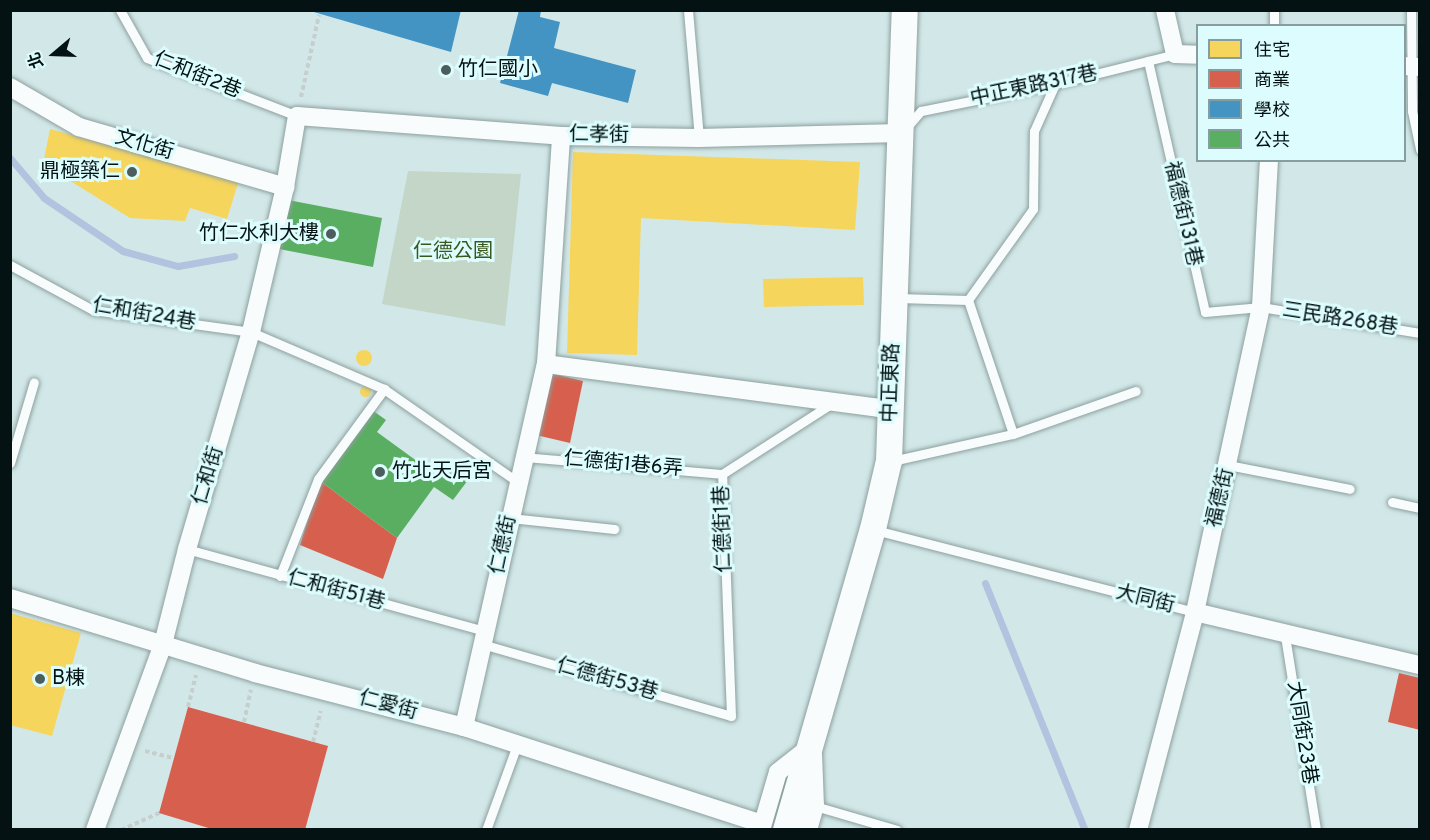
<!DOCTYPE html>
<meta charset="utf-8">
<style>
body{margin:0}
#map{position:relative;width:1430px;height:840px;overflow:hidden;background:#d2e8e8;font-family:Overpass,"Noto Sans TC",sans-serif}
div>[style]{position:absolute}
[style*='--x']{left:calc(var(--x)*1px);top:calc(var(--y)*1px);width:calc(var(--w)*1px);rotate:calc(var(--a)*1deg)}
.green>*{inset:0;background:#c4d6c8}
.homes>*{inset:0;background:#f6d55c}
.round{border-radius:50%}
.shops>*{inset:0;background:#d6604d}
.schools>*{inset:0;background:#4393c3}
.public>*{inset:0;background:#5aae61}
.stream>*{height:7px;margin:-3.5px;padding:0 3.5px;transform-origin:3.5px;border-radius:3.5px;background:#b1c3df}
.path>*{height:4px;margin-top:-2px;transform-origin:0;background:repeating-linear-gradient(90deg,#c7cece 0 4.5px,transparent 0 7.5px)}
.roads{filter:drop-shadow(0 0 2px #8e9f9f) drop-shadow(0 0 2px #8e9f9f)}
.lane>*{height:9px;margin:-4.5px;padding:0 4.5px;transform-origin:4.5px;border-radius:4.5px;background:#f8fcfc}
.street>*{height:18px;margin:-9px;padding:0 9px;transform-origin:9px;border-radius:9px;background:#f8fcfc}
.secondary>*{height:26px;margin:-13px;padding:0 13px;transform-origin:13px;border-radius:13px;background:#f8fcfc}
.dots>*{width:16px;height:16px;translate:-50% -50%;box-sizing:border-box;border:3px solid #dcfcfd;border-radius:50%}
span{translate:-50% -50%;white-space:nowrap;text-align:center;line-height:1.15;-webkit-text-stroke:6px #dcfcfd;paint-order:stroke}
.poi-label{font-size:20px;color:#041213}
.left{translate:0 -50%;text-align:left}
.right{translate:-100% -50%;text-align:right}
.street-label{font-size:20px;color:#041213}
.park-label{font-size:20px;color:#3b571d}
.frame{position:absolute;inset:0;border:12px solid #041213;pointer-events:none}
.legend{position:absolute;left:1196px;top:24px;width:210px;height:138px;box-sizing:border-box;background:#dcfcfd;border:2px solid #869e9f;margin:0;padding:8px 10px;list-style:none;font-size:18px;color:#041213}
.legend li{display:flex;align-items:center;gap:12px;height:30px}
.legend b{width:30px;border:2px solid #869e9f}
.north{position:absolute;left:24px;top:24px;width:60px;height:60px;-webkit-text-stroke:4px #dcfcfd;paint-order:stroke;rotate:251deg;font-size:16px;font-weight:700;line-height:24px;text-align:center;color:#041213}
.north::after{content:'';display:block;margin:auto;width:21px;height:27px;background:#041213;clip-path:polygon(50% 0,100% 100%,50% 72%,0 100%)}
</style>
<div id="map">
<div class="green">
<div style="clip-path:polygon(408px 171px,521px 174px,505px 326px,382px 304px)"></div>
</div>
<div class="homes">
<div style="clip-path:polygon(50px 129px,239px 180px,227px 219px,190px 208px,185px 221px,130px 218px,43px 164px)"></div>
<div style="clip-path:polygon(573px 152px,860px 162px,855px 230px,641px 218px,637px 355px,567px 353px)"></div>
<div style="clip-path:polygon(863px 277px,864px 305px,764px 307px,763px 279px)"></div>
<div class="round" style="left:356px;top:350px;width:16px;height:16px"></div>
<div class="round" style="left:359.5px;top:385.5px;width:11px;height:11px"></div>
<div style="clip-path:polygon(10px 613px,81px 633px,52px 736px,10px 725px)"></div>
</div>
<div class="shops">
<div style="clip-path:polygon(550px 373px,583px 381px,570px 443px,536px 435px)"></div>
<div style="clip-path:polygon(320px 481px,397px 538px,383px 579px,300px 545px)"></div>
<div style="clip-path:polygon(1399px 673px,1420px 678px,1420px 730px,1388px 722px)"></div>
<div style="clip-path:polygon(188px 707px,328px 746px,305px 830px,215px 830px,159px 813px)"></div>
</div>
<div class="schools">
<div style="clip-path:polygon(307px 10px,461px 10px,451px 52px)"></div>
<div style="clip-path:polygon(519px 10px,541px 10px,540px 17px,560px 22px,554px 48px,636px 70px,628px 103px,552px 83px,548px 96px,500px 83px)"></div>
</div>
<div class="public">
<div style="clip-path:polygon(288px 200px,382px 218px,373px 267px,279px 249px)"></div>
<div style="clip-path:polygon(372px 410px,386px 420px,377px 432px,436px 475px,444px 463px,468px 480px,453px 500px,434px 487px,397px 538px,320px 481px)"></div>
</div>
<div class="stream">
<div style="--x:10;--y:158;--w:52;--a:49.6"></div>
<div style="--x:44;--y:198;--w:95;--a:33.9"></div>
<div style="--x:123;--y:251;--w:57;--a:15.3"></div>
<div style="--x:178;--y:266;--w:57;--a:-10.1"></div>
<div style="--x:985;--y:583;--w:266;--a:68"></div>
</div>
<div class="path">
<div style="--x:301;--y:97;--w:84;--a:-77.6"></div>
<div style="--x:188;--y:707;--w:33;--a:-76"></div>
<div style="--x:244;--y:722;--w:33;--a:-78"></div>
<div style="--x:313;--y:742;--w:32;--a:-76"></div>
<div style="--x:145;--y:751;--w:29;--a:14"></div>
<div style="--x:121;--y:830;--w:42;--a:-24.1"></div>
</div>
<div class="roads">
<div class="lane">
<div style="--x:120;--y:10;--w:55;--a:60.6"></div>
<div style="--x:147;--y:58;--w:161;--a:21.1"></div>
<div style="--x:688;--y:10;--w:128;--a:85.1"></div>
<div style="--x:1274;--y:10;--w:16;--a:90"></div>
<div style="--x:1411;--y:10;--w:101;--a:89.4"></div>
<div style="--x:1412;--y:111;--w:40;--a:78"></div>
<div style="--x:1148;--y:61;--w:257;--a:77.2"></div>
<div style="--x:1205;--y:312;--w:56;--a:-5.1"></div>
<div style="--x:1261;--y:307;--w:161;--a:9.3"></div>
<div style="--x:906;--y:128;--w:23;--a:-49"></div>
<div style="--x:921;--y:111;--w:137;--a:-11.4"></div>
<div style="--x:1055;--y:84;--w:124;--a:-14"></div>
<div style="--x:10;--y:265;--w:94;--a:28.5"></div>
<div style="--x:93;--y:310;--w:160;--a:7.9"></div>
<div style="--x:251;--y:332;--w:145;--a:23.2"></div>
<div style="--x:384;--y:389;--w:163;--a:34.8"></div>
<div style="--x:897;--y:298;--w:71;--a:1.6"></div>
<div style="--x:968;--y:300;--w:112;--a:-54.5"></div>
<div style="--x:1033;--y:209;--w:78;--a:-89.3"></div>
<div style="--x:1034;--y:131;--w:51;--a:-65.9"></div>
<div style="--x:968;--y:300;--w:141;--a:71.4"></div>
<div style="--x:524;--y:457;--w:199;--a:4.9"></div>
<div style="--x:892;--y:461;--w:124;--a:-12.6"></div>
<div style="--x:1013;--y:434;--w:130;--a:-19.3"></div>
<div style="--x:10;--y:463;--w:84;--a:-73.5"></div>
<div style="--x:1228;--y:465;--w:124;--a:11.1"></div>
<div style="--x:1392;--y:502;--w:29;--a:12"></div>
<div style="--x:510;--y:518;--w:105;--a:6"></div>
<div style="--x:875;--y:530;--w:330;--a:14.4"></div>
<div style="--x:187;--y:549;--w:309;--a:15.4"></div>
<div style="--x:280;--y:576;--w:104;--a:-68.6"></div>
<div style="--x:318;--y:479;--w:112;--a:-53.7"></div>
<div style="--x:1285;--y:636;--w:196;--a:80.9"></div>
<div style="--x:482;--y:644;--w:259;--a:16.1"></div>
<div style="--x:731;--y:716;--w:242;--a:-92.1"></div>
<div style="--x:722;--y:474;--w:130;--a:-32.7"></div>
<div style="--x:815;--y:806;--w:85;--a:16.3"></div>
<div style="--x:486;--y:830;--w:90;--a:-70"></div>
</div>
<div class="street">
<div style="--x:1165;--y:10;--w:45;--a:77.2"></div>
<div style="--x:1175;--y:54;--w:23;--a:2"></div>
<div style="--x:1404;--y:66;--w:16;--a:4"></div>
<div style="--x:10;--y:87;--w:80;--a:30.1"></div>
<div style="--x:79;--y:127;--w:215;--a:16.2"></div>
<div style="--x:546;--y:364;--w:347;--a:7.5"></div>
<div style="--x:10;--y:598;--w:256;--a:17"></div>
<div style="--x:255;--y:673;--w:216;--a:14.5"></div>
<div style="--x:464;--y:727;--w:313;--a:18"></div>
<div style="--x:1195;--y:612;--w:231;--a:13.3"></div>
<div style="--x:464;--y:727;--w:372;--a:-77.3"></div>
<div style="--x:546;--y:364;--w:228;--a:-86.2"></div>
<div style="--x:95;--y:830;--w:198;--a:-69.9"></div>
<div style="--x:163;--y:644;--w:98;--a:-75.8"></div>
<div style="--x:187;--y:549;--w:226;--a:-73.6"></div>
<div style="--x:251;--y:332;--w:149;--a:-76.8"></div>
<div style="--x:285;--y:187;--w:72;--a:-80.4"></div>
<div style="--x:297;--y:116;--w:265;--a:4.3"></div>
<div style="--x:561;--y:136;--w:138;--a:0.8"></div>
<div style="--x:699;--y:138;--w:202;--a:-1.4"></div>
<div style="--x:761;--y:830;--w:60;--a:-73.7"></div>
<div style="--x:778;--y:772;--w:42;--a:-38.2"></div>
<div style="--x:808;--y:830;--w:25;--a:-74"></div>
<div style="--x:815;--y:806;--w:52;--a:-92.2"></div>
<div style="--x:1138;--y:830;--w:225;--a:-75.3"></div>
<div style="--x:1195;--y:612;--w:312;--a:-77.8"></div>
<div style="--x:1261;--y:307;--w:147;--a:-86.9"></div>
</div>
<div class="secondary">
<div style="--x:786;--y:830;--w:313;--a:-73.9"></div>
<div style="--x:873;--y:529;--w:70;--a:-76.8"></div>
<div style="--x:889;--y:461;--w:451;--a:-88"></div>
</div>
</div>
<div class="dots">
<div style="left:446px;top:70px;background:#4c5d5e"></div>
<div style="left:132px;top:172px;background:#4c5d5e"></div>
<div style="left:331px;top:234px;background:#4c5d5e"></div>
<div style="left:380px;top:472px;background:#4c5d5e"></div>
<div style="left:40px;top:679px;background:#4c5d5e"></div>
</div>
<div class="poi-label">
<span class="left" style="left:458px;top:70px">竹仁國小</span>
<span class="right" style="left:120px;top:172px">鼎極築仁</span>
<span class="right" style="left:319px;top:234px">竹仁水利大樓</span>
<span class="left" style="left:392px;top:472px">竹北天后宮</span>
<span class="left" style="left:52px;top:679px">B棟</span>
</div>
<div class="street-label">
<span style="left:197px;top:76px;rotate:22deg">仁和街2巷</span>
<span style="left:1034px;top:87px;rotate:-12deg">中正東路317巷</span>
<span style="left:599px;top:136px;rotate:1deg">仁孝街</span>
<span style="left:144px;top:146px;rotate:16deg">文化街</span>
<span style="left:1182px;top:214px;rotate:77deg">福德街131巷</span>
<span style="left:144px;top:315px;rotate:10deg">仁和街24巷</span>
<span style="left:1340px;top:320px;rotate:9deg">三民路268巷</span>
<span style="left:892px;top:383px;rotate:-88deg">中正東路</span>
<span style="left:623px;top:465px;rotate:5deg">仁德街1巷6弄</span>
<span style="left:209px;top:476px;rotate:-73deg">仁和街</span>
<span style="left:1221px;top:498px;rotate:-77deg">福德街</span>
<span style="left:724px;top:529px;rotate:-92deg">仁德街1巷</span>
<span style="left:504px;top:545px;rotate:-78deg">仁德街</span>
<span style="left:336px;top:591px;rotate:15deg">仁和街51巷</span>
<span style="left:1145px;top:600px;rotate:14deg">大同街</span>
<span style="left:607px;top:680px;rotate:16deg">仁德街53巷</span>
<span style="left:388px;top:706px;rotate:15deg">仁愛街</span>
<span style="left:1301px;top:733px;rotate:81deg">大同街23巷</span>
</div>
<div class="park-label">
<span style="left:453px;top:252px">仁德公園</span>
</div>
<div class="frame"></div>
<ul class="legend">
<li><b style="height:16px;background:#f6d55c"></b>住宅</li>
<li><b style="height:16px;background:#d6604d"></b>商業</li>
<li><b style="height:16px;background:#4393c3"></b>學校</li>
<li><b style="height:16px;background:#5aae61"></b>公共</li>
</ul>
<div class="north">北</div>
</div>
